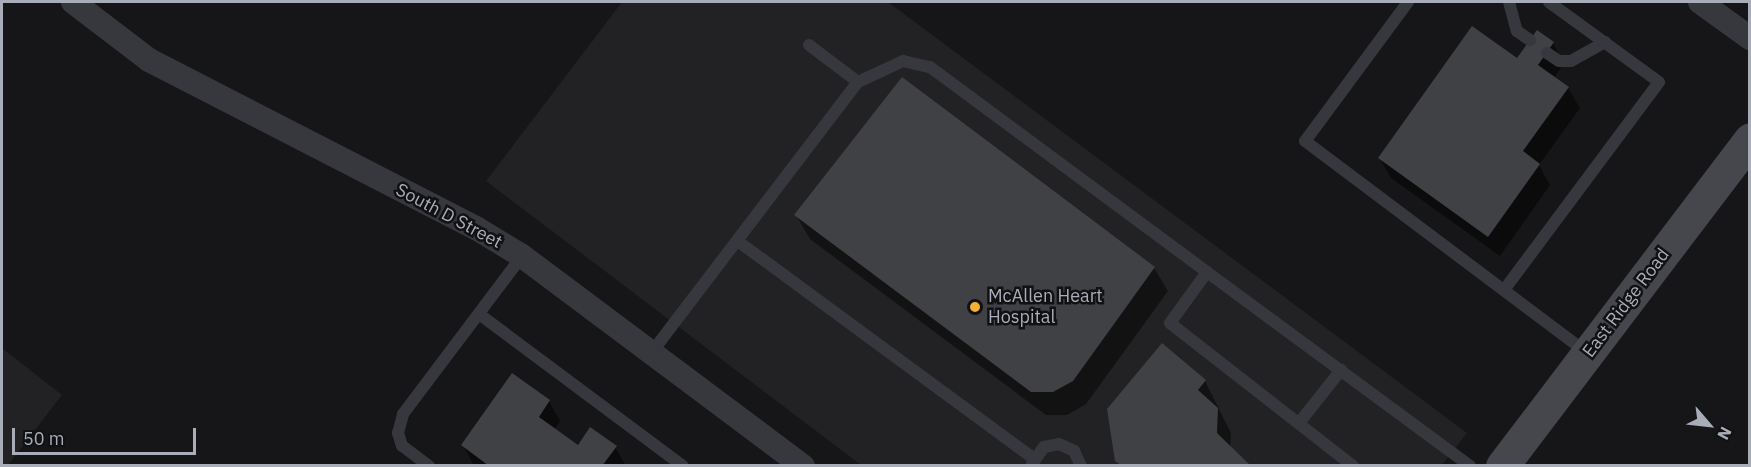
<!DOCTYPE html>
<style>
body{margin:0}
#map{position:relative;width:1751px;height:467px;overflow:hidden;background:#161618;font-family:"IBM Plex Sans",sans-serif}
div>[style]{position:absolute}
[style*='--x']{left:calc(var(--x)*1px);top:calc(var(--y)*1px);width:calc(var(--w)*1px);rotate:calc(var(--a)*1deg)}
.built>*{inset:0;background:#222225}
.shadow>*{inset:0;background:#0007}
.building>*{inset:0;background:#404145}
.service>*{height:12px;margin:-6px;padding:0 6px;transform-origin:6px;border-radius:6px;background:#37383d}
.minor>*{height:24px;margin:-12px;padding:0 12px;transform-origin:12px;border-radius:12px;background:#37383d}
.secondary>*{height:33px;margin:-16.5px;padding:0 16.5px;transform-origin:16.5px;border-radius:16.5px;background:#45474d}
.dots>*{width:16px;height:16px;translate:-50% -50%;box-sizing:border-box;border:3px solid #111113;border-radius:50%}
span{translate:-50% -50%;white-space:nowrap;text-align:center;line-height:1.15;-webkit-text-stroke:5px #111113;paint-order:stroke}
.street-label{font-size:18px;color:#a8adb8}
.poi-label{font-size:18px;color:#a8adb8}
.left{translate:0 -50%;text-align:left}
.frame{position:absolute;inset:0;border:3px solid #a8adb8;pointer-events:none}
.north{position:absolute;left:1679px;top:395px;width:60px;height:60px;-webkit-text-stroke:4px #111113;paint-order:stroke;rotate:118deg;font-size:16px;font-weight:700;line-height:24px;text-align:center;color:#a8adb8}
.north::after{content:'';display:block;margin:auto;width:21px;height:27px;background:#a8adb8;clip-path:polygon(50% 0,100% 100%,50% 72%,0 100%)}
.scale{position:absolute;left:12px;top:428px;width:184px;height:27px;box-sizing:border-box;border:3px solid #a8adb8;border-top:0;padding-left:8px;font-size:18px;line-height:21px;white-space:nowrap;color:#a8adb8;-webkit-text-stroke:4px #111113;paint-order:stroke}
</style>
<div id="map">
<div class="built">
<div style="clip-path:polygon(622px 2px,888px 2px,1467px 433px,1442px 465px,861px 465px,486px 181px)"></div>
<div style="clip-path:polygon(2px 348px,62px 395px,8px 465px,2px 465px)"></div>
</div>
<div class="shadow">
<div style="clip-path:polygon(1553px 43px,1564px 63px,1554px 78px,1568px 88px,1580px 108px,1539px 165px,1550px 185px,1500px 256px,1391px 178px,1380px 159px,1517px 60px)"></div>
<div style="clip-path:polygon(796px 215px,1154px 268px,1168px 291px,1086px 404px,1067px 415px,1046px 415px,810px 239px)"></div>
<div style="clip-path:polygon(1205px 381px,1231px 433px,1230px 448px,1248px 466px,1119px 466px,1116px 460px)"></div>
<div style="clip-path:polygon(549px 401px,560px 421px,554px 430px,578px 447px,615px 447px,626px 466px,474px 466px,463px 445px)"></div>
</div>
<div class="building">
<div style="clip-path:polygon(1472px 26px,1517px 58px,1537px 30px,1554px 42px,1538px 65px,1569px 87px,1523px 151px,1540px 164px,1488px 237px,1378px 158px)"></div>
<div style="clip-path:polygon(902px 77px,1155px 267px,1073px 381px,1053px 392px,1031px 392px,794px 215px)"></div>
<div style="clip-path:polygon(1162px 343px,1206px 380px,1198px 390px,1218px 408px,1217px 433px,1251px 466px,1122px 466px,1115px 461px,1107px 409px)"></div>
<div style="clip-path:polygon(512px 373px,550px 400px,539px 417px,578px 445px,590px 427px,617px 446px,602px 466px,489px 466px,461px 445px)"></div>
</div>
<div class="service">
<div style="--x:1408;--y:2;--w:173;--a:126.5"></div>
<div style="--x:1305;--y:141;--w:353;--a:36.9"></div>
<div style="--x:1509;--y:2;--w:30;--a:75"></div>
<div style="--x:1517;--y:31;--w:16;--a:35"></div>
<div style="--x:809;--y:45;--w:61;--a:37.1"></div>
<div style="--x:858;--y:82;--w:50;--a:-25"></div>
<div style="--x:903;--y:61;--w:28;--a:13"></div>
<div style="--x:930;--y:67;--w:345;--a:36.5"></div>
<div style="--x:1547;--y:53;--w:14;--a:34"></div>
<div style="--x:1559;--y:61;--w:12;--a:0"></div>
<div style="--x:1571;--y:61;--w:39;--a:-29"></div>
<div style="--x:739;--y:242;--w:365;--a:36.3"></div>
<div style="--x:1504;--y:290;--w:259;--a:-53.3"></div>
<div style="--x:1659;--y:82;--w:136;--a:-144"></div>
<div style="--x:479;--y:314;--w:254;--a:36.7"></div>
<div style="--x:652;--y:352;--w:340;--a:-52.7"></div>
<div style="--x:1299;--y:423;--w:68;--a:-51.6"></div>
<div style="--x:1032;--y:464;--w:21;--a:-55"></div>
<div style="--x:1044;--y:447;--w:15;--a:-11"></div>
<div style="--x:1059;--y:444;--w:17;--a:25"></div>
<div style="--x:1074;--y:451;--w:17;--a:65"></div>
<div style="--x:429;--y:466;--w:34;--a:-143"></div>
<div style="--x:402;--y:446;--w:14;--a:-107"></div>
<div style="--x:398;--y:433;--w:20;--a:-75"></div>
<div style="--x:403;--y:414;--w:198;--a:-53"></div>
<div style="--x:1353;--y:466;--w:232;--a:-142"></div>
<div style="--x:1170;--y:323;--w:63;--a:-54"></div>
<div style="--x:1207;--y:272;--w:327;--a:36.4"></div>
</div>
<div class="minor">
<div style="--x:73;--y:2;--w:96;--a:37.3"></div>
<div style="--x:149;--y:60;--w:368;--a:27.2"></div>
<div style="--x:476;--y:228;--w:54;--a:31.3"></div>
<div style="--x:522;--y:256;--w:351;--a:36.8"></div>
<div style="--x:1700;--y:2;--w:62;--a:35.8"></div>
</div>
<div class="secondary">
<div style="--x:1502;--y:466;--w:410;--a:-52.8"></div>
</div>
<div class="dots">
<div style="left:975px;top:307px;background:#f2b134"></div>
</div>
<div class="street-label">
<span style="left:449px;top:216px;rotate:28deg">South D Street</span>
<span style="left:1626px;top:303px;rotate:-53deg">East Ridge Road</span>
</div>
<div class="poi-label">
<span class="left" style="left:988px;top:307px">McAllen Heart<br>Hospital</span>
</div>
<div class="frame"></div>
<div class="north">N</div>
<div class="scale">50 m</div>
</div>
